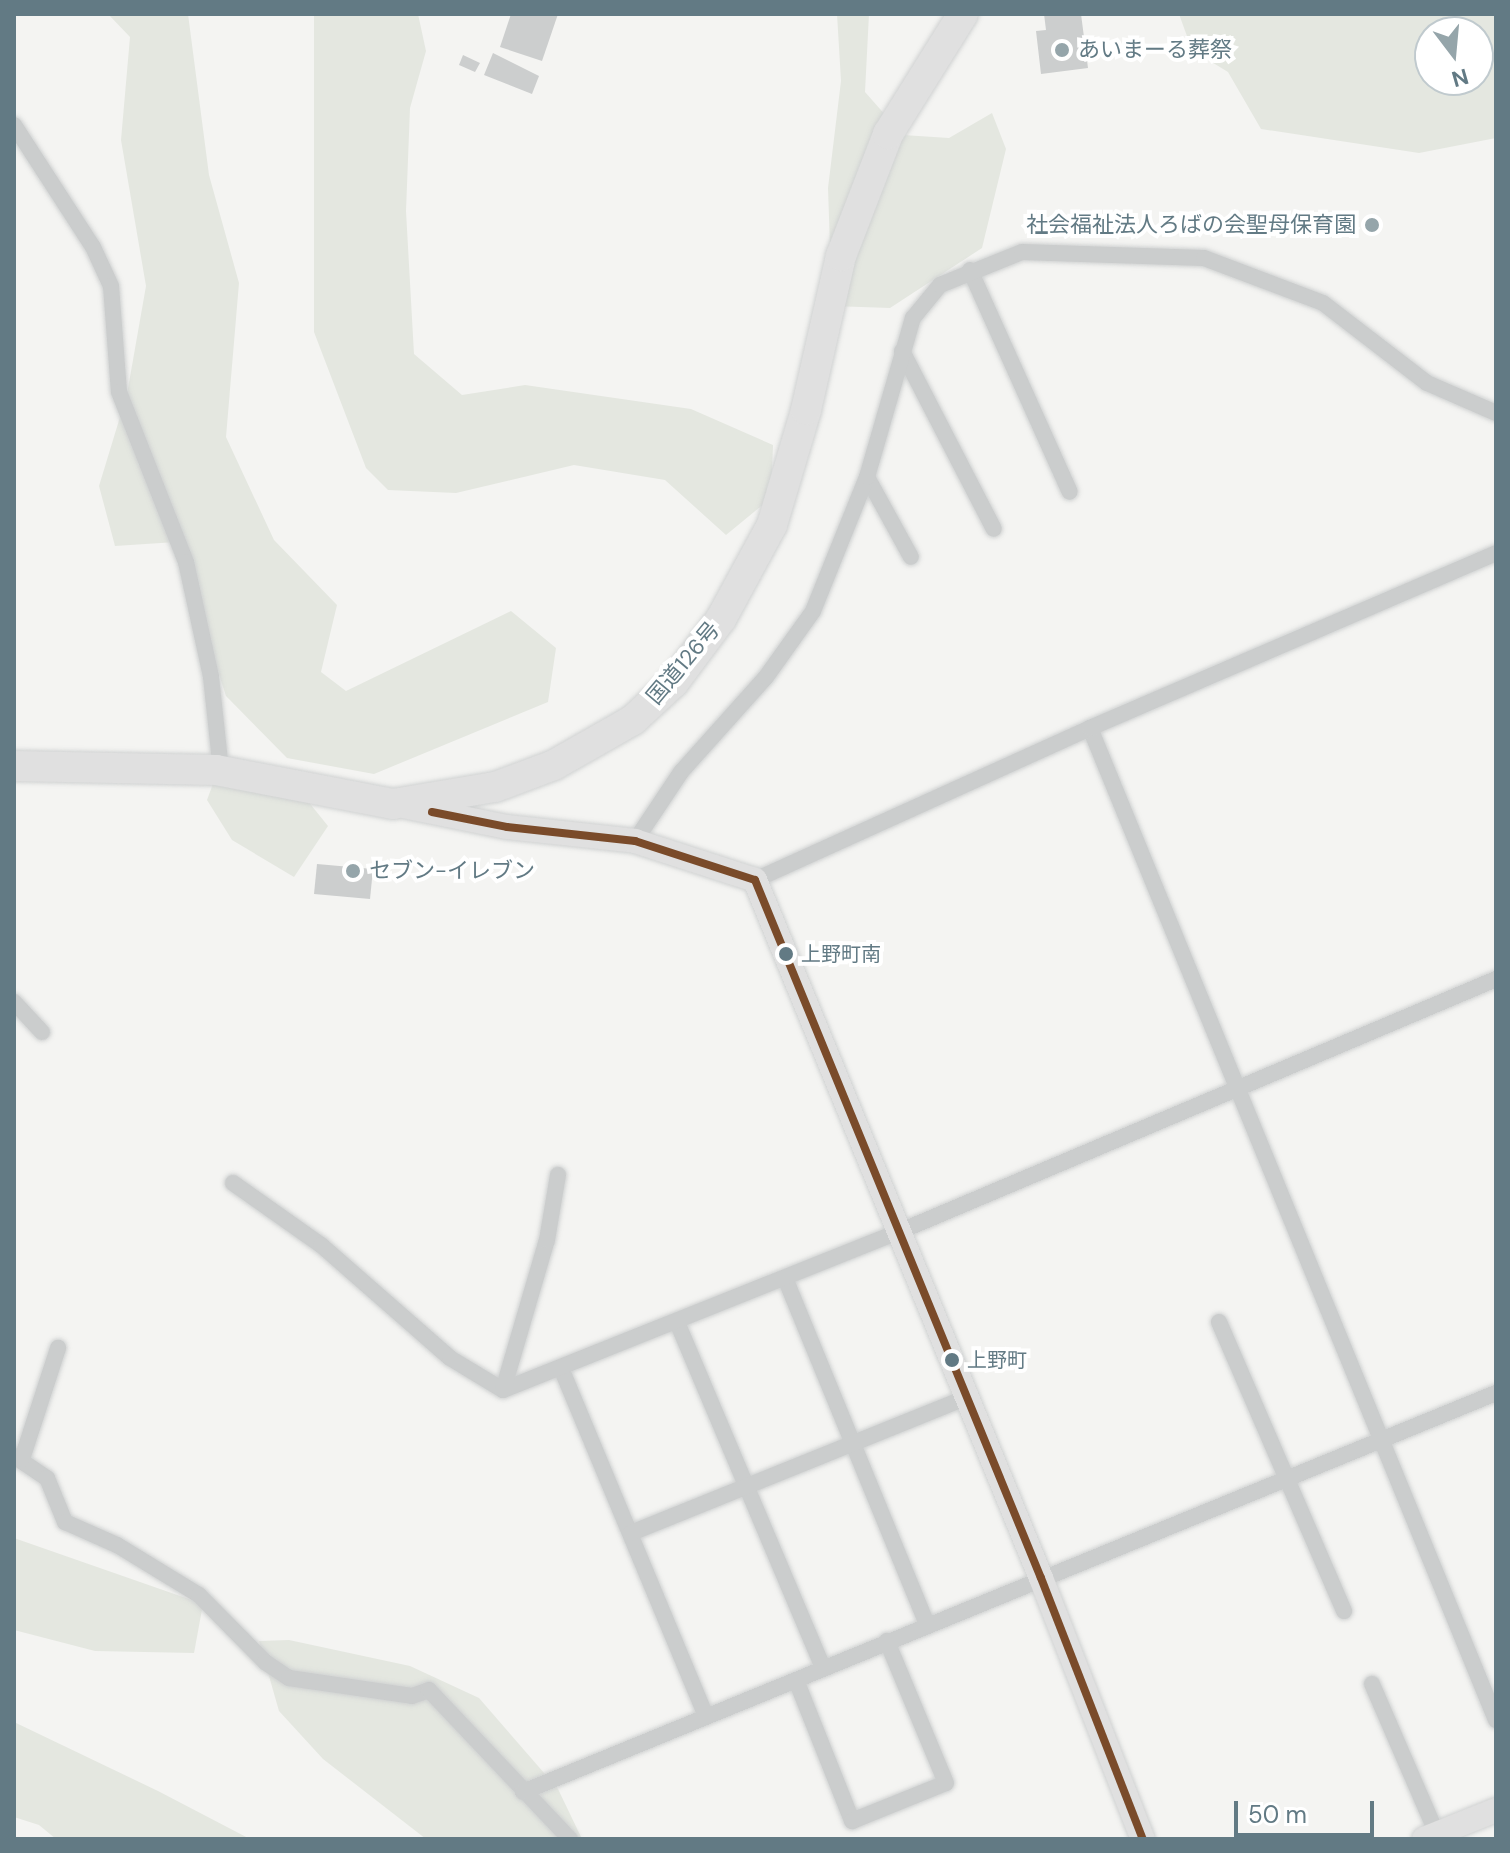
<!DOCTYPE html>
<meta charset="utf-8">
<style>
body{margin:0}
#map{position:relative;width:1510px;height:1853px;overflow:hidden;background:#f4f4f2;font-family:"DM Sans","Noto Sans JP",sans-serif}
div>[style]{position:absolute}
[style*='--x']{left:calc(var(--x)*1px);top:calc(var(--y)*1px);width:calc(var(--w)*1px);rotate:calc(var(--a)*1deg)}
.green>*{inset:0;background:#e4e7e0}
.building>*{inset:0;background:#cccece}
.roads{filter:drop-shadow(0 0 2px #d0d2d2) drop-shadow(0 0 2px #d0d2d2)}
.street>*{height:16px;margin:-8px;padding:0 8px;transform-origin:8px;border-radius:8px;background:#cbcdcd}
.secondary>*{height:24px;margin:-12px;padding:0 12px;transform-origin:12px;border-radius:12px;background:#e0e0e0}
.highway>*{height:30px;margin:-15px;padding:0 15px;transform-origin:15px;border-radius:15px;background:#e0e0e0}
.bus-1>*{height:8px;margin:-4px;padding:0 4px;transform-origin:4px;border-radius:4px;background:#7a4b2a}
.dots>*{width:22px;height:22px;translate:-50% -50%;box-sizing:border-box;border:4px solid #fff;border-radius:50%}
span{translate:-50% -50%;white-space:nowrap;text-align:center;line-height:1.15;-webkit-text-stroke:8px #fff;paint-order:stroke}
.bus-label{font-size:20px;color:#627a84}
.left{translate:0 -50%;text-align:left}
.poi-label{font-size:22px;color:#627a84}
.right{translate:-100% -50%;text-align:right}
.street-label{font-size:22px;color:#627a84}
.frame{position:absolute;inset:0;border:16px solid #627a84;pointer-events:none}
.north{position:absolute;left:1414px;top:16px;width:80px;height:80px;box-sizing:border-box;background:#fff;border:2px solid #c0cace;border-radius:50%;rotate:164deg;font-size:22px;font-weight:700;line-height:32px;text-align:center;color:#627a84}
.north::after{content:'';display:block;margin:auto;width:28px;height:36px;background:#95a5aa;clip-path:polygon(50% 0,100% 100%,50% 72%,0 100%)}
.scale{position:absolute;left:1234px;top:1801px;width:140px;height:36px;box-sizing:border-box;border:4px solid #627a84;border-top:0;padding-left:10px;font-size:24px;line-height:28px;white-space:nowrap;color:#627a84;-webkit-text-stroke:6px #fff;paint-order:stroke}
</style>
<div id="map">
<div class="green">
<div style="clip-path:polygon(108px 14px,188px 14px,209px 175px,239px 283px,226px 437px,274px 540px,337px 605px,321px 672px,346px 691px,511px 611px,556px 648px,548px 702px,374px 774px,287px 758px,226px 696px,176px 542px,115px 546px,99px 486px,127px 394px,146px 286px,121px 140px,130px 37px)"></div>
<div style="clip-path:polygon(314px 14px,418px 14px,426px 51px,410px 108px,406px 211px,414px 354px,462px 395px,525px 385px,691px 409px,773px 445px,771px 498px,726px 535px,665px 480px,574px 465px,456px 493px,388px 490px,366px 468px,314px 332px)"></div>
<div style="clip-path:polygon(837px 14px,869px 14px,865px 92px,903px 135px,949px 138px,992px 113px,1006px 149px,982px 248px,890px 308px,832px 306px,828px 188px,841px 81px)"></div>
<div style="clip-path:polygon(evenodd,1179px 14px,1496px 14px,1496px 138px,1419px 153px,1261px 129px,1228px 72px,1192px 50px,1179px 14px,1478px 32px,1478px 80px,1430px 80px,1430px 32px,1478px 32px)"></div>
<div style="clip-path:polygon(214px 781px,307px 800px,328px 826px,294px 877px,232px 840px,207px 800px)"></div>
<div style="clip-path:polygon(14px 1538px,203px 1604px,194px 1653px,95px 1651px,14px 1630px)"></div>
<div style="clip-path:polygon(289px 1640px,410px 1666px,479px 1698px,558px 1789px,582px 1839px,426px 1839px,323px 1759px,279px 1711px,259px 1641px)"></div>
<div style="clip-path:polygon(14px 1722px,158px 1791px,250px 1839px,56px 1839px,39px 1825px,14px 1817px)"></div>
</div>
<div class="building">
<div style="clip-path:polygon(511px 14px,558px 14px,542px 61px,500px 47px)"></div>
<div style="clip-path:polygon(1044px 14px,1081px 14px,1088px 68px,1041px 74px,1036px 31px,1046px 30px)"></div>
<div style="clip-path:polygon(493px 53px,539px 76px,532px 94px,484px 75px)"></div>
<div style="clip-path:polygon(463px 55px,480px 63px,475px 72px,459px 65px)"></div>
<div style="clip-path:polygon(317px 864px,373px 869px,370px 899px,314px 894px)"></div>
</div>
<div class="roads">
<div class="street">
<div style="--x:14;--y:125;--w:145;--a:57.1"></div>
<div style="--x:93;--y:247;--w:43;--a:65.2"></div>
<div style="--x:111;--y:286;--w:106;--a:85.7"></div>
<div style="--x:119;--y:392;--w:183;--a:68.5"></div>
<div style="--x:186;--y:562;--w:118;--a:77.7"></div>
<div style="--x:211;--y:677;--w:95;--a:83.9"></div>
<div style="--x:970;--y:270;--w:243;--a:65.8"></div>
<div style="--x:902;--y:351;--w:200;--a:62.7"></div>
<div style="--x:867;--y:477;--w:91;--a:61.2"></div>
<div style="--x:1090;--y:728;--w:1072;--a:67.74"></div>
<div style="--x:635;--y:841;--w:83;--a:-56.3"></div>
<div style="--x:681;--y:772;--w:127;--a:-48.2"></div>
<div style="--x:766;--y:677;--w:81;--a:-54.5"></div>
<div style="--x:813;--y:611;--w:144;--a:-68.1"></div>
<div style="--x:867;--y:477;--w:166;--a:-73.9"></div>
<div style="--x:913;--y:318;--w:43;--a:-50.7"></div>
<div style="--x:940;--y:285;--w:88;--a:-21.9"></div>
<div style="--x:1022;--y:252;--w:182;--a:1.9"></div>
<div style="--x:1204;--y:258;--w:127;--a:20.7"></div>
<div style="--x:1323;--y:303;--w:131;--a:37.6"></div>
<div style="--x:1427;--y:383;--w:75;--a:23.5"></div>
<div style="--x:755;--y:880;--w:368;--a:-24.4"></div>
<div style="--x:1090;--y:728;--w:442;--a:-23.3"></div>
<div style="--x:14;--y:1002;--w:41;--a:47"></div>
<div style="--x:233;--y:1183;--w:108;--a:35.2"></div>
<div style="--x:321;--y:1245;--w:171;--a:41.2"></div>
<div style="--x:450;--y:1358;--w:62;--a:31.1"></div>
<div style="--x:785;--y:1278;--w:375;--a:67.7"></div>
<div style="--x:677;--y:1322;--w:376;--a:67.1"></div>
<div style="--x:1219;--y:1322;--w:315;--a:66.6"></div>
<div style="--x:561;--y:1368;--w:377;--a:67.4"></div>
<div style="--x:503;--y:1390;--w:423;--a:-21.8"></div>
<div style="--x:896;--y:1233;--w:652;--a:-22.94"></div>
<div style="--x:503;--y:1390;--w:156;--a:-73.7"></div>
<div style="--x:547;--y:1240;--w:66;--a:-80.4"></div>
<div style="--x:14;--y:1456;--w:40;--a:34"></div>
<div style="--x:47;--y:1478;--w:48;--a:67.8"></div>
<div style="--x:65;--y:1522;--w:57;--a:23.9"></div>
<div style="--x:117;--y:1545;--w:96;--a:31.4"></div>
<div style="--x:199;--y:1595;--w:94;--a:45.4"></div>
<div style="--x:265;--y:1662;--w:29;--a:34"></div>
<div style="--x:289;--y:1678;--w:124;--a:8.3"></div>
<div style="--x:412;--y:1696;--w:18;--a:-19"></div>
<div style="--x:429;--y:1690;--w:205;--a:46.6"></div>
<div style="--x:22;--y:1459;--w:117;--a:-72"></div>
<div style="--x:631;--y:1533;--w:360;--a:-22"></div>
<div style="--x:796;--y:1680;--w:152;--a:68.3"></div>
<div style="--x:852;--y:1821;--w:101;--a:-22"></div>
<div style="--x:946;--y:1783;--w:154;--a:-112.6"></div>
<div style="--x:1372;--y:1684;--w:163;--a:66.6"></div>
<div style="--x:523;--y:1792;--w:1052;--a:-22.3"></div>
</div>
<div class="secondary">
<div style="--x:403;--y:806;--w:106;--a:11.4"></div>
<div style="--x:507;--y:827;--w:129;--a:6.2"></div>
<div style="--x:635;--y:841;--w:126;--a:18"></div>
<div style="--x:755;--y:880;--w:754;--a:67.72"></div>
<div style="--x:1041;--y:1578;--w:280;--a:68.7"></div>
<div style="--x:1424;--y:1839;--w:78;--a:-21.9"></div>
</div>
<div class="highway">
<div style="--x:14;--y:766;--w:202;--a:1.1"></div>
<div style="--x:216;--y:770;--w:180;--a:10.9"></div>
<div style="--x:393;--y:804;--w:103;--a:-9.5"></div>
<div style="--x:495;--y:787;--w:63;--a:-20.4"></div>
<div style="--x:554;--y:765;--w:91;--a:-29.7"></div>
<div style="--x:633;--y:720;--w:56;--a:-42.8"></div>
<div style="--x:674;--y:682;--w:79;--a:-53.3"></div>
<div style="--x:721;--y:619;--w:107;--a:-61.5"></div>
<div style="--x:772;--y:525;--w:120;--a:-73.5"></div>
<div style="--x:806;--y:410;--w:158;--a:-77.2"></div>
<div style="--x:841;--y:256;--w:131;--a:-68.9"></div>
<div style="--x:888;--y:134;--w:142;--a:-58"></div>
</div>
</div>
<div class="bus-1">
<div style="--x:432;--y:812;--w:76;--a:11.3"></div>
<div style="--x:507;--y:827;--w:129;--a:6.2"></div>
<div style="--x:635;--y:841;--w:126;--a:18"></div>
<div style="--x:755;--y:880;--w:754;--a:67.72"></div>
<div style="--x:1041;--y:1578;--w:280;--a:68.7"></div>
</div>
<div class="dots">
<div style="left:1062px;top:50px;background:#95a5aa"></div>
<div style="left:1372px;top:225px;background:#95a5aa"></div>
<div style="left:353px;top:871px;background:#95a5aa"></div>
<div style="left:786px;top:954px;background:#627a84"></div>
<div style="left:952px;top:1360px;background:#627a84"></div>
</div>
<div class="bus-label">
<span class="left" style="left:801px;top:954px">上野町南</span>
<span class="left" style="left:967px;top:1360px">上野町</span>
</div>
<div class="poi-label">
<span class="left" style="left:1078px;top:50px">あいまーる葬祭</span>
<span class="right" style="left:1356px;top:225px">社会福祉法人ろばの会聖母保育園</span>
<span class="left" style="left:369px;top:871px">セブン-イレブン</span>
</div>
<div class="street-label">
<span style="left:683px;top:663px;rotate:-50deg">国道126号</span>
</div>
<div class="frame"></div>
<div class="north">N</div>
<div class="scale">50 m</div>
</div>
